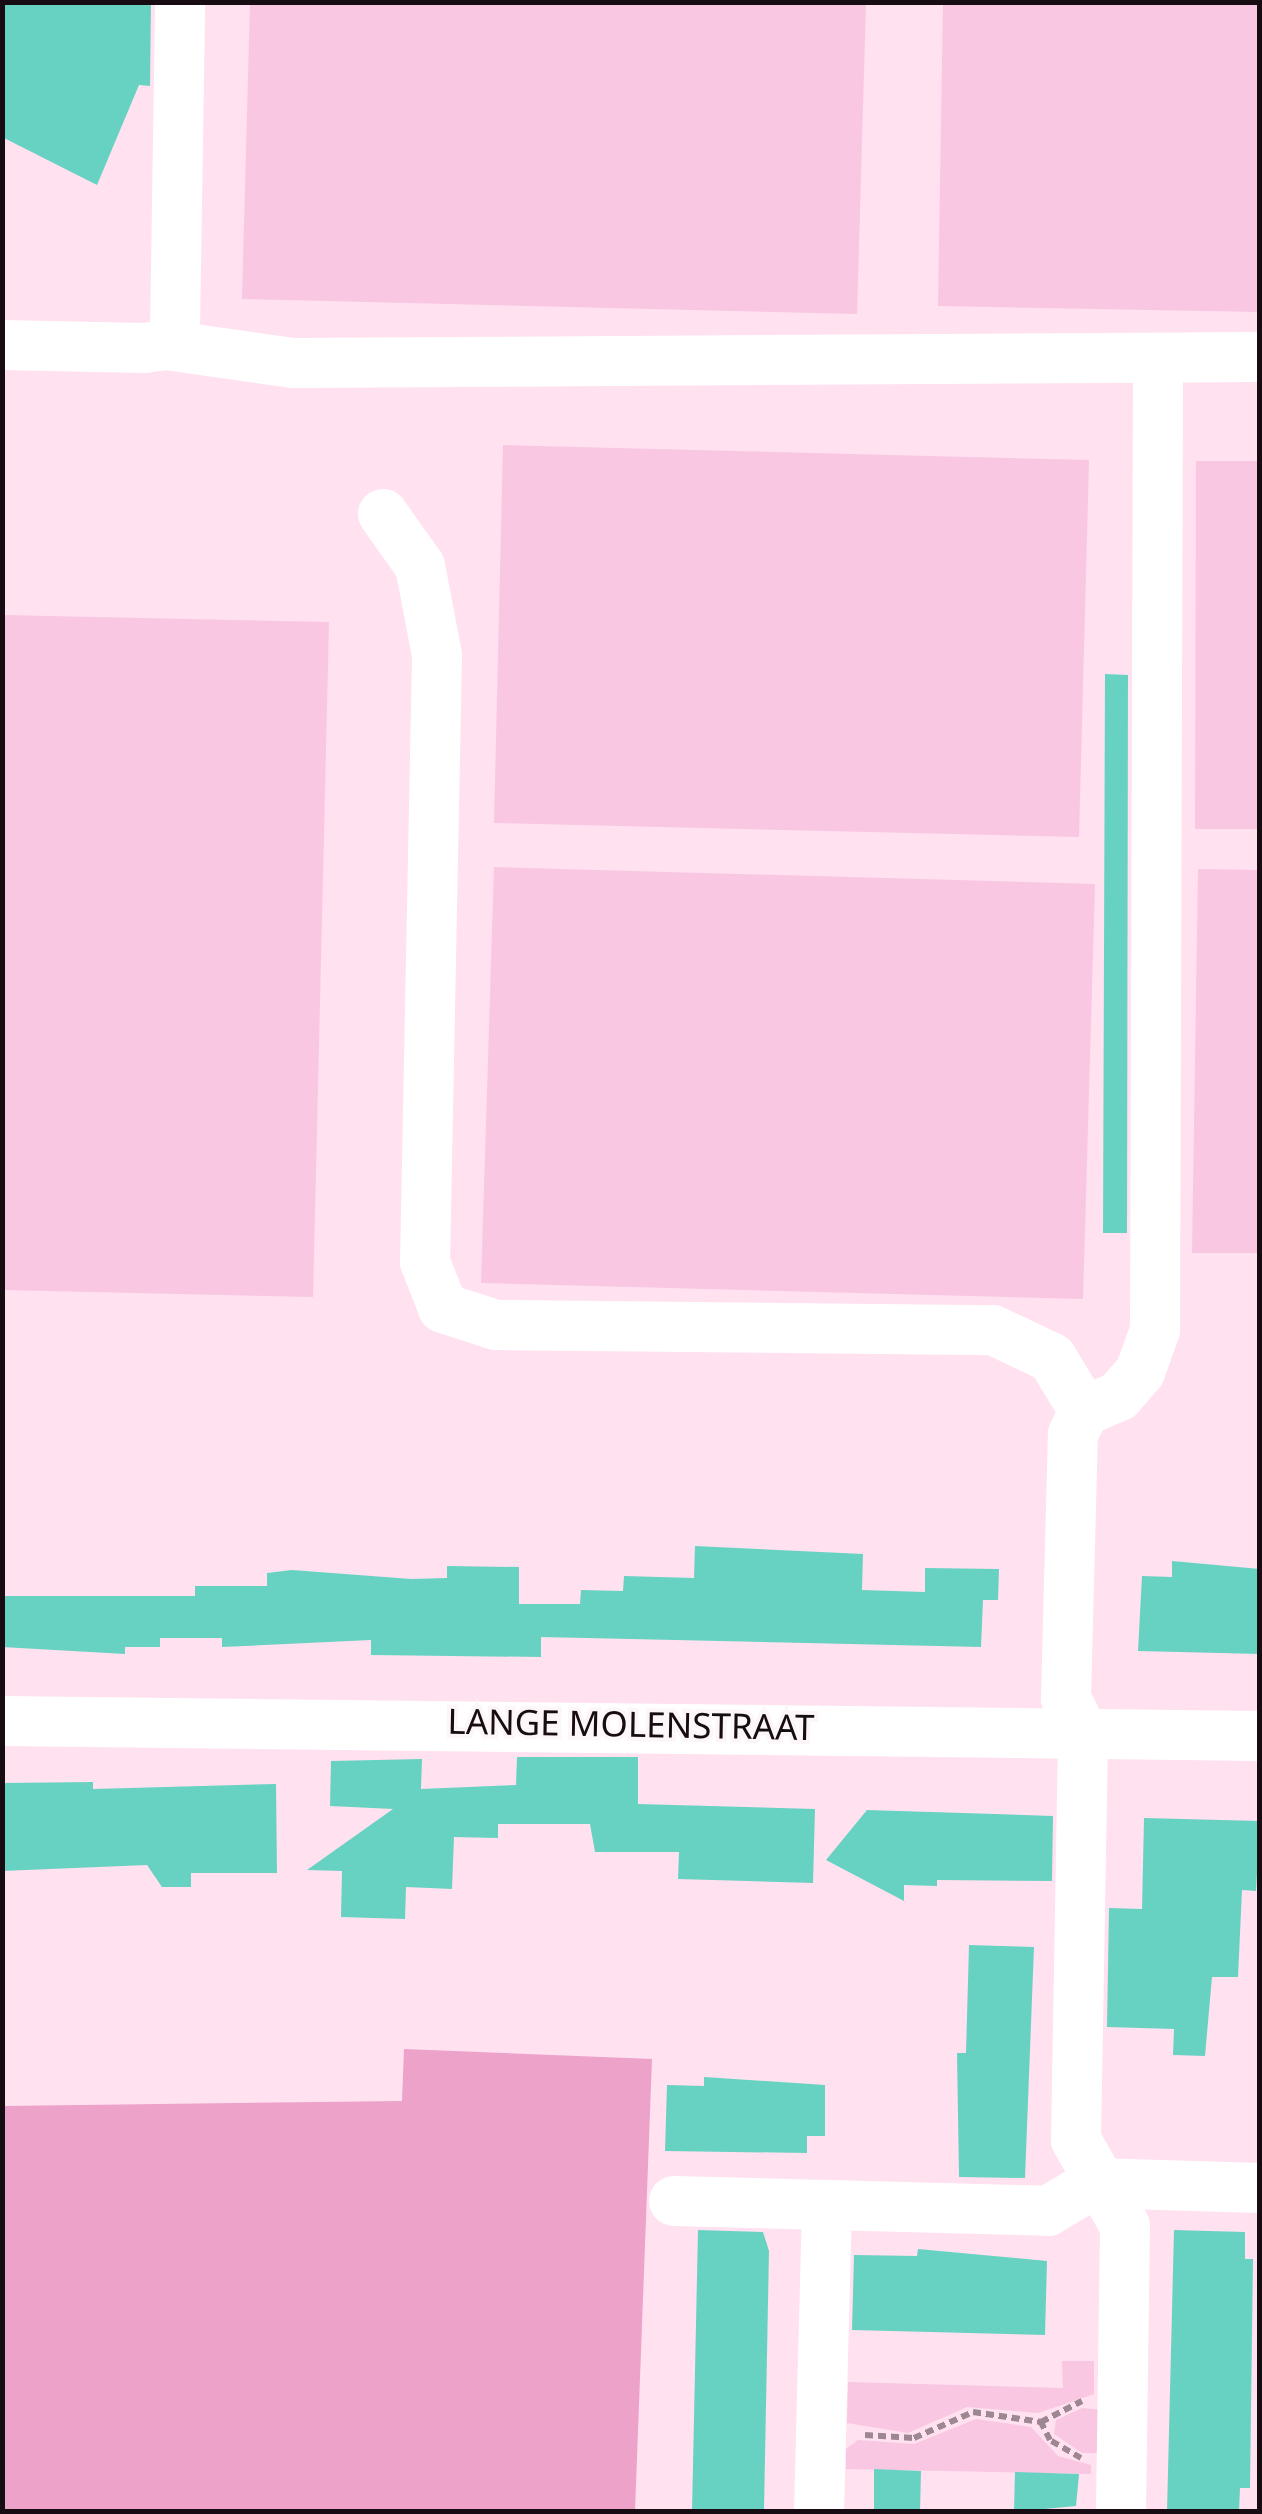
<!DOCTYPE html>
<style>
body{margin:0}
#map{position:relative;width:1262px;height:2514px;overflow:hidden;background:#ffe1f0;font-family:"Noto Sans",sans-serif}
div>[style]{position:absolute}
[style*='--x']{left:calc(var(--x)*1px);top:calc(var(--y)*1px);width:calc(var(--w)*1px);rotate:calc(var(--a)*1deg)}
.green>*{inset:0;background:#f9c7e1}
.forest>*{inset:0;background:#eda2ca}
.building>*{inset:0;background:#68d2c2}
.path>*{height:6px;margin-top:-3px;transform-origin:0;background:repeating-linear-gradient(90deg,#9d8793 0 8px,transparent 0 13px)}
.minor>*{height:50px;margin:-25px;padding:0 25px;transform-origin:25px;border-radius:25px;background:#fff}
span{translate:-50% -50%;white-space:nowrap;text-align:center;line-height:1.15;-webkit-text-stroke:8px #fdf6f9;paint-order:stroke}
.street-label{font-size:35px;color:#170c12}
.frame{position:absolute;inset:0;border:5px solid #170c12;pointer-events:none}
</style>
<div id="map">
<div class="green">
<div style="clip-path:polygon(250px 3px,866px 3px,857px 314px,242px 299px)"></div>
<div style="clip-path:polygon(943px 3px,1259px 3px,1259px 312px,938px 306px)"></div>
<div style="clip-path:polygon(503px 445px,1089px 460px,1079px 837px,494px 823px)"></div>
<div style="clip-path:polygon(1196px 461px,1259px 461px,1259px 829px,1195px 829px)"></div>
<div style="clip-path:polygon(3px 615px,329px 622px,313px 1297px,3px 1290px)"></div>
<div style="clip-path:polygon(494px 867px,1095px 884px,1083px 1299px,481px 1283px)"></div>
<div style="clip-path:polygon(1198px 869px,1259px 870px,1259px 1253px,1192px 1253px)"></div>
<div style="clip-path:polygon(1062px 2361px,1094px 2361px,1094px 2394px,1038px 2413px,967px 2407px,908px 2433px,847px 2423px,848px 2382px,1063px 2388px)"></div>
<div style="clip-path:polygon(1082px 2408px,1104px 2410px,1099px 2453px,1082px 2453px,1054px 2434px,1056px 2420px)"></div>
<div style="clip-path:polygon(976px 2419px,1031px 2427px,1058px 2456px,1091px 2465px,1091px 2474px,846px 2469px,846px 2449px,858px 2440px,914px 2444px)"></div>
</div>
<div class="forest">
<div style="clip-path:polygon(404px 2049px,652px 2059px,635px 2511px,3px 2511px,3px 2106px,402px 2101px)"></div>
</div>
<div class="building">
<div style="clip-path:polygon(2px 2px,151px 2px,150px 86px,139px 85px,97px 185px,2px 137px)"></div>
<div style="clip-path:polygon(1105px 674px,1128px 675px,1127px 1233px,1103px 1233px)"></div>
<div style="clip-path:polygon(695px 1546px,863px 1554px,862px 1590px,925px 1592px,925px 1568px,999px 1569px,998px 1600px,983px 1600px,981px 1647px,541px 1637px,541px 1657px,371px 1655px,371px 1640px,222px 1647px,222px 1638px,160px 1638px,160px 1647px,125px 1647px,125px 1654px,2px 1647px,2px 1596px,195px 1596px,195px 1586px,267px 1586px,267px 1573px,292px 1570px,411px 1579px,447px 1578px,447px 1566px,519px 1567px,519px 1604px,580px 1604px,581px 1590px,623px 1591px,624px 1576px,694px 1578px)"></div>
<div style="clip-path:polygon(1172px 1561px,1260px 1569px,1260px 1654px,1138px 1651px,1142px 1576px,1172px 1577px)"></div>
<div style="clip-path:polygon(517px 1757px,638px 1757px,638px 1804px,815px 1809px,813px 1883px,678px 1879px,679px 1852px,595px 1852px,590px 1824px,498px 1824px,498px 1838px,454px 1837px,452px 1889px,406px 1887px,405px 1919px,341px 1917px,342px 1871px,307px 1870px,393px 1809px,330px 1806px,331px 1761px,422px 1759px,421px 1789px,516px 1785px)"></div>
<div style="clip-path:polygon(93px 1782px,93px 1789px,276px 1784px,277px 1873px,191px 1873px,191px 1887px,162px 1887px,147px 1865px,2px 1871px,2px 1783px)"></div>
<div style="clip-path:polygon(867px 1810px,1053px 1816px,1052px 1881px,937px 1880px,937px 1886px,904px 1885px,904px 1901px,826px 1860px)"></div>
<div style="clip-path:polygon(1144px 1818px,1260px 1821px,1256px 1891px,1242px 1890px,1238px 1977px,1212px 1977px,1205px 2056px,1173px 2055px,1174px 2029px,1107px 2027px,1109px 1908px,1142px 1909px)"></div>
<div style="clip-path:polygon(969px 1945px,1034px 1947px,1025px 2178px,959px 2177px,957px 2053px,966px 2053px)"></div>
<div style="clip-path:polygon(704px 2077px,825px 2085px,825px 2136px,807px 2136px,807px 2153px,665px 2151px,667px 2085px,704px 2086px)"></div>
<div style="clip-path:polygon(698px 2230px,763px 2232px,769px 2251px,764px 2509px,692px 2512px)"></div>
<div style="clip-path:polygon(1174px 2230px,1245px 2232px,1245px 2259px,1253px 2259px,1250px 2488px,1240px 2488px,1239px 2512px,1167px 2512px)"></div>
<div style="clip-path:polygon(918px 2249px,1047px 2261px,1045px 2335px,852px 2330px,854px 2255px,917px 2256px)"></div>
<div style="clip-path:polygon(874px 2469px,921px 2471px,920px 2512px,874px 2512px)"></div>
<div style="clip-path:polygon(1015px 2472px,1079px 2474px,1076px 2506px,1014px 2512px)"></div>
</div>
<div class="path">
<div style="--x:865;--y:2435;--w:49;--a:3.5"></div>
<div style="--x:914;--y:2438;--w:64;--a:-23.8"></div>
<div style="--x:973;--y:2412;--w:69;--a:8.4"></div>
<div style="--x:1081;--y:2458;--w:36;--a:-150"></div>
<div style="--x:1050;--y:2440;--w:20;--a:-117"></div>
<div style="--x:1041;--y:2422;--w:46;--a:-27.1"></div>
</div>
<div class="minor">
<div style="--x:2;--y:345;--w:142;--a:1.2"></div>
<div style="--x:144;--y:348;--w:22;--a:-8"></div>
<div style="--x:166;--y:345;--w:17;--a:-57"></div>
<div style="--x:175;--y:331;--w:329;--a:-89.1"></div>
<div style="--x:166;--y:345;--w:128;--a:8.1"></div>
<div style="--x:293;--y:363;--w:967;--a:-0.36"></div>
<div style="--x:383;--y:514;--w:64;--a:54.6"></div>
<div style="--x:420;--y:566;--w:91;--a:79.2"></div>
<div style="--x:437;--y:655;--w:607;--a:91.13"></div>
<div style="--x:425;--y:1262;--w:49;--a:68.6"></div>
<div style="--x:443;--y:1308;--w:56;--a:17.8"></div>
<div style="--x:496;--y:1325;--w:497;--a:0.6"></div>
<div style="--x:993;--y:1330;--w:65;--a:25.4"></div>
<div style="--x:1052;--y:1358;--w:62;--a:58.9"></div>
<div style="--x:2;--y:1721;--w:1258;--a:0.68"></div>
<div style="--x:674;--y:2201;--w:374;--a:1.5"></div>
<div style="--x:1048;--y:2211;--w:55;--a:-30.8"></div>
<div style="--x:1095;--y:2183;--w:165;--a:1.7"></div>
<div style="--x:819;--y:2512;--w:307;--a:-88.5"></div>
<div style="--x:1121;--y:2512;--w:286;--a:-89.2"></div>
<div style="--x:1125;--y:2226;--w:99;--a:-119.7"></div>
<div style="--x:1076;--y:2140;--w:408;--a:-89"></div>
<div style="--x:1083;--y:1732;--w:38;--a:-117"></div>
<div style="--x:1066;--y:1698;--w:264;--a:-88.5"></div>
<div style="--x:1073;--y:1434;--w:25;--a:-64"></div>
<div style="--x:1084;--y:1411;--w:38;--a:-23"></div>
<div style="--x:1119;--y:1396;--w:32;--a:-49"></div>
<div style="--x:1140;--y:1372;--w:45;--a:-70.3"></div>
<div style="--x:1155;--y:1330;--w:969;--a:-89.82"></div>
</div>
<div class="street-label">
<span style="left:631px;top:1724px;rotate:1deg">LANGE MOLENSTRAAT</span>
</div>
<div class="frame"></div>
</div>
